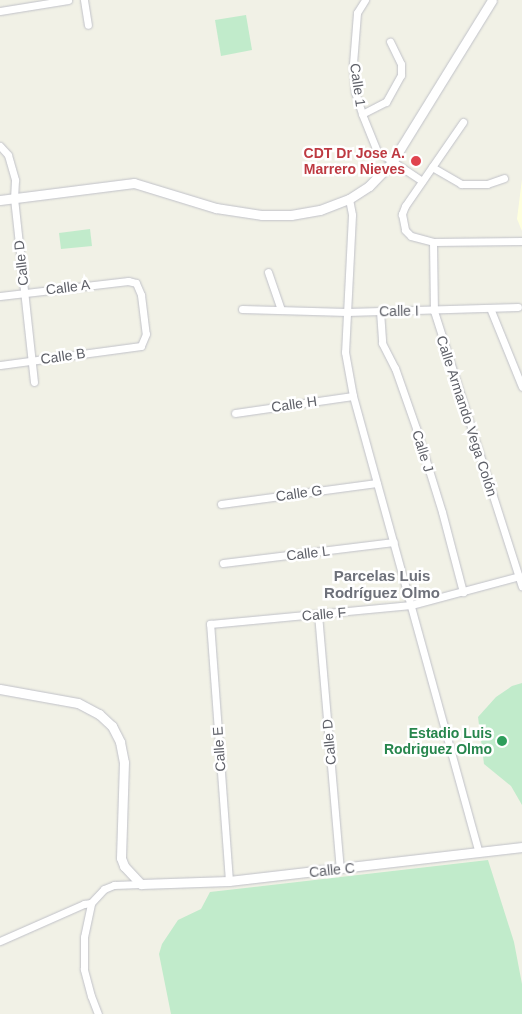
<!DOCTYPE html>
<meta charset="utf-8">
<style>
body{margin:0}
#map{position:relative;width:522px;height:1014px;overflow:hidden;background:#f1f1e6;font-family:Arial,sans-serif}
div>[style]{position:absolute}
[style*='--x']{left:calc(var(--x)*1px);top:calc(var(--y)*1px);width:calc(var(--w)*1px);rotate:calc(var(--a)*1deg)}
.commercial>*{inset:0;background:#feffde}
.green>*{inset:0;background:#c1ebcb}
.roads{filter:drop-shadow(0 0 1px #c0c1c8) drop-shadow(0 0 1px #c0c1c8)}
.minor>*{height:7px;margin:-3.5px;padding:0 3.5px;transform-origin:3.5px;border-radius:3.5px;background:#fff}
.tertiary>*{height:9px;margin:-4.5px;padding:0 4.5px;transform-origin:4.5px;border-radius:4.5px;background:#fff}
.dots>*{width:14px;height:14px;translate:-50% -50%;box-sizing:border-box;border:2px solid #fff;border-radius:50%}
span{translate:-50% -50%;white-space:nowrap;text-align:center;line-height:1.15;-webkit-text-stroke:5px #fff;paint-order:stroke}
.street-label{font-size:14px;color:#5e6068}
.health-label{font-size:14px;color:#be3a42;font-weight:700}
.right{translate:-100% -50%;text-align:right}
.leisure-label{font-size:14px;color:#27864d;font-weight:700}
.neighbourhood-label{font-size:15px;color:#6e717a;font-weight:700}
</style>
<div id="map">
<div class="commercial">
<div style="clip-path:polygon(522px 179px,522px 231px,517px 219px)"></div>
</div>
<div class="green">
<div style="clip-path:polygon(246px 15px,252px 50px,221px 56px,215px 20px)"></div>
<div style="clip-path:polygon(90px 229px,92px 246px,61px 249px,59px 233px)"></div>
<div style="clip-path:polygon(522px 683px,522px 805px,511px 786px,484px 764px,478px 717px,496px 697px,512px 686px)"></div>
<div style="clip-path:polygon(488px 860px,514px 942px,522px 984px,522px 1014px,171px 1014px,159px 954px,162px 944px,178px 920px,201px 909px,210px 892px)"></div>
</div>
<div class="roads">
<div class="minor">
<div style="--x:84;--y:0;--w:25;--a:81"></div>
<div style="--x:365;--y:0;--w:15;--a:122"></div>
<div style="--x:357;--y:13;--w:51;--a:94.5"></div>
<div style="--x:353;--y:64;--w:28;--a:86"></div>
<div style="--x:355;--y:92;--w:23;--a:72"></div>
<div style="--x:362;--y:114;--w:40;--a:68"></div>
<div style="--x:377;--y:151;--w:54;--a:33.7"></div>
<div style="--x:0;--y:11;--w:69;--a:-9.2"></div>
<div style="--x:362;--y:114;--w:27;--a:-27"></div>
<div style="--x:386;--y:102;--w:31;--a:-61"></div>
<div style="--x:401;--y:75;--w:11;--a:-90"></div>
<div style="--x:401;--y:64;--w:25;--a:-116"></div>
<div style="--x:463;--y:122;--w:102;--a:124.6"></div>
<div style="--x:405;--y:206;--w:9;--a:111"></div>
<div style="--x:402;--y:214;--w:16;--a:79"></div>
<div style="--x:405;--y:230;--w:8;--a:45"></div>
<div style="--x:411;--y:236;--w:23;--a:15"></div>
<div style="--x:433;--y:242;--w:89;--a:-0.6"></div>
<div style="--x:0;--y:146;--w:12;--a:48"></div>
<div style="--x:8;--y:155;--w:26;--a:74"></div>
<div style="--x:15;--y:180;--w:18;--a:93"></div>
<div style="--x:14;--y:198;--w:185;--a:83.8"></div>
<div style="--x:432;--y:167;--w:34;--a:30"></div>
<div style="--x:461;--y:184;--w:26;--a:0"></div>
<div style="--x:487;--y:184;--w:18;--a:-19"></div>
<div style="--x:349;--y:199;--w:16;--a:79"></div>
<div style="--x:352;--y:215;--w:137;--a:92.9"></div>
<div style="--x:345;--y:352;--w:45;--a:79.7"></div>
<div style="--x:353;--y:396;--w:473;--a:74.6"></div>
<div style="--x:433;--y:242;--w:69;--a:89.2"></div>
<div style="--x:434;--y:311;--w:289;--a:72.3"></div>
<div style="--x:268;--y:272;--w:39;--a:71"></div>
<div style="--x:0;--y:296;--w:129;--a:-6.7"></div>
<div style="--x:128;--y:281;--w:8;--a:14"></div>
<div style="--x:136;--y:283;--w:13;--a:67"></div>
<div style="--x:141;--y:295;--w:39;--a:83"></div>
<div style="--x:146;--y:334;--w:13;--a:113"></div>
<div style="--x:141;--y:346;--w:142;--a:172.3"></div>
<div style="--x:490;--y:308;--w:85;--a:67.9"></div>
<div style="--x:242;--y:309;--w:105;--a:1.6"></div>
<div style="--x:347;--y:312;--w:171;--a:-1.7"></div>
<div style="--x:380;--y:311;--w:32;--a:86"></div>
<div style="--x:382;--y:343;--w:28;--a:63"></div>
<div style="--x:395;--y:368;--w:64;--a:70.7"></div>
<div style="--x:416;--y:428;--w:88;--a:72.8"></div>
<div style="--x:442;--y:512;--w:83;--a:75.3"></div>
<div style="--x:235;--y:413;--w:119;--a:-8.2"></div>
<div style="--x:221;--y:504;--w:157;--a:-7.7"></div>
<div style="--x:223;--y:563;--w:172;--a:-7"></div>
<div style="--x:318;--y:614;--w:256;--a:85.1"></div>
<div style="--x:229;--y:881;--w:258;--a:-94.2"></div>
<div style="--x:210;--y:624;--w:202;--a:-5.4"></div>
<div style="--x:411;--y:605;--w:112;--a:-15"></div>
<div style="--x:0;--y:941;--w:92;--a:-23.8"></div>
<div style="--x:84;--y:904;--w:7;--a:-8"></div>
<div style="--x:98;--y:1014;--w:19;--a:-111"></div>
<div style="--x:91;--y:996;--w:28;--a:-105"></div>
<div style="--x:84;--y:969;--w:32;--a:-90"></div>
<div style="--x:84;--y:937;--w:35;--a:-78"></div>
<div style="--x:91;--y:903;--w:19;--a:-47"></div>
<div style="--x:104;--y:889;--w:11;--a:-22"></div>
<div style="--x:114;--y:885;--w:27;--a:-2"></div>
</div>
<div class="tertiary">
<div style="--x:0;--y:200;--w:135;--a:-7.2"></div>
<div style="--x:134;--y:183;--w:86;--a:17"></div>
<div style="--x:216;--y:208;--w:47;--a:8.7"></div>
<div style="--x:262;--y:215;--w:29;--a:0"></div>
<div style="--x:291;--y:215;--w:29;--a:-10"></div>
<div style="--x:320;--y:210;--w:31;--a:-21"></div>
<div style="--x:349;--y:199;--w:24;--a:-33"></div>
<div style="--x:369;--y:186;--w:33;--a:-46"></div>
<div style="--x:392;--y:162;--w:190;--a:-58.3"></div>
<div style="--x:0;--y:689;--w:79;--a:10.2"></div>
<div style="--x:78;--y:703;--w:24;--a:28"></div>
<div style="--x:99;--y:714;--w:18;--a:43"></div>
<div style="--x:112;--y:726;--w:18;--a:63"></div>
<div style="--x:120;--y:742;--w:20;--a:79"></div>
<div style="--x:124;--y:762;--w:96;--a:91.8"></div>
<div style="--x:121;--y:858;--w:9;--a:69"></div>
<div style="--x:124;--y:866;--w:25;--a:47"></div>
<div style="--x:141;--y:884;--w:88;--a:-2"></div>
<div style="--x:229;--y:881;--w:295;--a:-6.6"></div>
</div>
</div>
<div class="dots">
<div style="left:416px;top:161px;background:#e0444e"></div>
<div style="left:502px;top:741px;background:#2e9e5b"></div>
</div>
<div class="street-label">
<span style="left:358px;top:85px;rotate:82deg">Calle 1</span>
<span style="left:21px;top:263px;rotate:-96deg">Calle D</span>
<span style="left:68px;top:287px;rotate:-7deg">Calle A</span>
<span style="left:399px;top:311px;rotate:-1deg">Calle I</span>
<span style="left:63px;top:356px;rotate:-8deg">Calle B</span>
<span style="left:294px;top:404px;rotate:-8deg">Calle H</span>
<span style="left:467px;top:416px;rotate:72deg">Calle Armando Vega Colón</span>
<span style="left:423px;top:451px;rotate:73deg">Calle J</span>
<span style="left:299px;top:493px;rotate:-8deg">Calle G</span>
<span style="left:308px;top:553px;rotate:-7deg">Calle L</span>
<span style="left:324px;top:614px;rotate:-5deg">Calle F</span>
<span style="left:329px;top:742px;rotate:-95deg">Calle D</span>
<span style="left:219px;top:749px;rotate:-94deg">Calle E</span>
<span style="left:332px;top:870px;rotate:-6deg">Calle C</span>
</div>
<div class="health-label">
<span class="right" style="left:405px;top:161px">CDT Dr Jose A.<br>Marrero Nieves</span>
</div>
<div class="leisure-label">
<span class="right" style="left:492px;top:741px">Estadio Luis<br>Rodriguez Olmo</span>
</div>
<div class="neighbourhood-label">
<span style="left:382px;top:584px">Parcelas Luis<br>Rodríguez Olmo</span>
</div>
</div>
